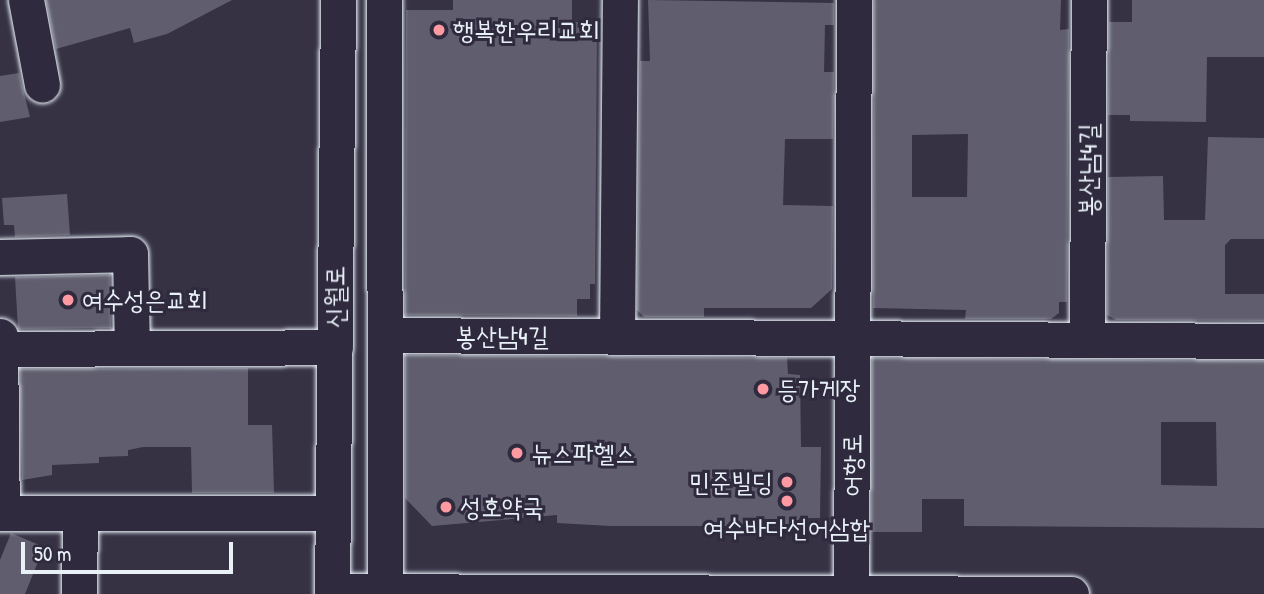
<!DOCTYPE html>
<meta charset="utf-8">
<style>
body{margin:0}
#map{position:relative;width:1264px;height:594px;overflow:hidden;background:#363244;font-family:"Patrick Hand","Poor Story",sans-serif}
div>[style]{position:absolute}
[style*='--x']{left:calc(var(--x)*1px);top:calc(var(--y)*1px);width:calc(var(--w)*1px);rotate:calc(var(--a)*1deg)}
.building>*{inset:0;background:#605e6e}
.roads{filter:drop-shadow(0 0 2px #e8f1f8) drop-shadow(0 0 2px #e8f1f8)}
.minor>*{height:35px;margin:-17.5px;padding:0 17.5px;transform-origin:17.5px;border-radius:17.5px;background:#2f2a3d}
.dots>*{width:19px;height:19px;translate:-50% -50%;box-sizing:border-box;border:4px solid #2f2a3d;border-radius:50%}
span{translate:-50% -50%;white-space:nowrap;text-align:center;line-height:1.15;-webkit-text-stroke:6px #2f2a3d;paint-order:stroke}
.poi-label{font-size:26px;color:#e8f1f8}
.left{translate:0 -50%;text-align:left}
.right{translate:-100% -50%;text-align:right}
.street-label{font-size:26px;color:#e8f1f8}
.scale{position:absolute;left:21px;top:542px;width:212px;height:32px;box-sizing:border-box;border:4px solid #e8f1f8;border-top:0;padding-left:9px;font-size:21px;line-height:24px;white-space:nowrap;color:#e8f1f8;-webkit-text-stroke:5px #2f2a3d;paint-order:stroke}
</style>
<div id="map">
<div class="building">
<div style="clip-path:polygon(46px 0,232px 0,167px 34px,134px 43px,130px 28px,56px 49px)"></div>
<div style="clip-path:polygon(453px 0,572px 0,572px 22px,597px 23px,595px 284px,590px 284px,590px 299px,577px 299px,577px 316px,405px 315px,406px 10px,453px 10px)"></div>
<div style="clip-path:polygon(648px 0,834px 3px,834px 25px,825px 25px,824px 72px,834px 72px,833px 139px,785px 139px,783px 205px,833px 206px,832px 289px,811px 308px,704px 308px,704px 317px,644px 317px,637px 310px,640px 61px,650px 61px)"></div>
<div style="clip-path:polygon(evenodd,874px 0,1061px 0,1060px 30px,1069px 29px,1067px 302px,1059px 302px,1059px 313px,1051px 319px,965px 319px,966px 310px,873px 308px,874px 0,968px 134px,967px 197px,912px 197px,912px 135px,968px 134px)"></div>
<div style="clip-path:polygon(1132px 0,1264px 0,1264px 57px,1207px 57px,1206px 122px,1130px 121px,1130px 115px,1108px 115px,1109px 22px,1132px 22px)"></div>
<div style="clip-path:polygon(19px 73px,30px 117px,0 122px,0 76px)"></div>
<div style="clip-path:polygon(1208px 137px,1264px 138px,1264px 239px,1231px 239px,1225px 245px,1225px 294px,1264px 294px,1264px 321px,1116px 320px,1107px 315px,1108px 177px,1163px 176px,1164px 220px,1205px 220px)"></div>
<div style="clip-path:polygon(67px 194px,70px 235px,15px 237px,14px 225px,4px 225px,2px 198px)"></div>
<div style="clip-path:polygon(110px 275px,111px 328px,18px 329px,15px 277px)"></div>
<div style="clip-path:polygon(405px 355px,787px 358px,788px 374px,800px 375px,801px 447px,821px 447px,820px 518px,799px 518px,799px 526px,611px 526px,557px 523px,557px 515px,432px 526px,405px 498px)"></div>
<div style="clip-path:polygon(evenodd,872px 358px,1264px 361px,1264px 528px,964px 526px,964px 499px,922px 499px,922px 532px,871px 532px,872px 358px,1161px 422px,1216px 422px,1217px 486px,1161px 485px,1161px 422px)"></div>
<div style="clip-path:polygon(248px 368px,248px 425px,272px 425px,274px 493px,192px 493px,191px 447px,143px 447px,128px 450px,128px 456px,99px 457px,99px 463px,52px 465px,52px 475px,22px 480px,20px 369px)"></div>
<div style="clip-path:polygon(11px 533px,44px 547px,25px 594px,0 594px,0 560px)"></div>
</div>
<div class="roads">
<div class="minor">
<div style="--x:26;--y:0;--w:86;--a:79.3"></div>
<div style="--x:384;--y:0;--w:594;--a:89.9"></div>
<div style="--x:0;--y:257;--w:130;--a:-1.3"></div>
<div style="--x:130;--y:254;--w:94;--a:88.8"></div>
<div style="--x:386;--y:335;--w:878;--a:0.39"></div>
<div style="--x:0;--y:336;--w:177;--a:89.4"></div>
<div style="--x:617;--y:337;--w:337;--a:-89.5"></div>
<div style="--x:1087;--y:340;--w:340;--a:-89.7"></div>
<div style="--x:0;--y:349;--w:335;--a:-0.3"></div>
<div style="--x:0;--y:513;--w:332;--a:0"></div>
<div style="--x:332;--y:591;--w:739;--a:0.23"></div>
<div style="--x:851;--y:592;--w:592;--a:-89.71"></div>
<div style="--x:79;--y:594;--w:81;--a:-89.3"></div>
<div style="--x:332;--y:594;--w:594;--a:-89.42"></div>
</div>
</div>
<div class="dots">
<div style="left:439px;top:30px;background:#ff9aa2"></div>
<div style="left:68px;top:300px;background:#ff9aa2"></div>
<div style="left:763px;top:389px;background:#ff9aa2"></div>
<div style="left:517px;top:453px;background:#ff9aa2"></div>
<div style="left:787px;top:482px;background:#ff9aa2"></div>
<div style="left:787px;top:501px;background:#ff9aa2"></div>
<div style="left:446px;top:507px;background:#ff9aa2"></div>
</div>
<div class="poi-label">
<span class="left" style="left:453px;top:30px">행복한우리교회</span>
<span class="left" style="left:82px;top:300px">여수성은교회</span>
<span class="left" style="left:777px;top:389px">등가게장</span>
<span class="left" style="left:531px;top:453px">뉴스파헬스</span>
<span class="right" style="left:773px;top:482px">민준빌딩</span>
<span class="left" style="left:460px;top:507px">성호약국</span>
<span style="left:787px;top:528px">여수바다선어삼합</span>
</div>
<div class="street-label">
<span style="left:1088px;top:170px;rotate:-90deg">봉산남4길</span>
<span style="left:335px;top:297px;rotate:-90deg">신월로</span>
<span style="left:502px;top:336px">봉산남4길</span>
<span style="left:852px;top:465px;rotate:-90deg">어항로</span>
</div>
<div class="scale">50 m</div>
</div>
